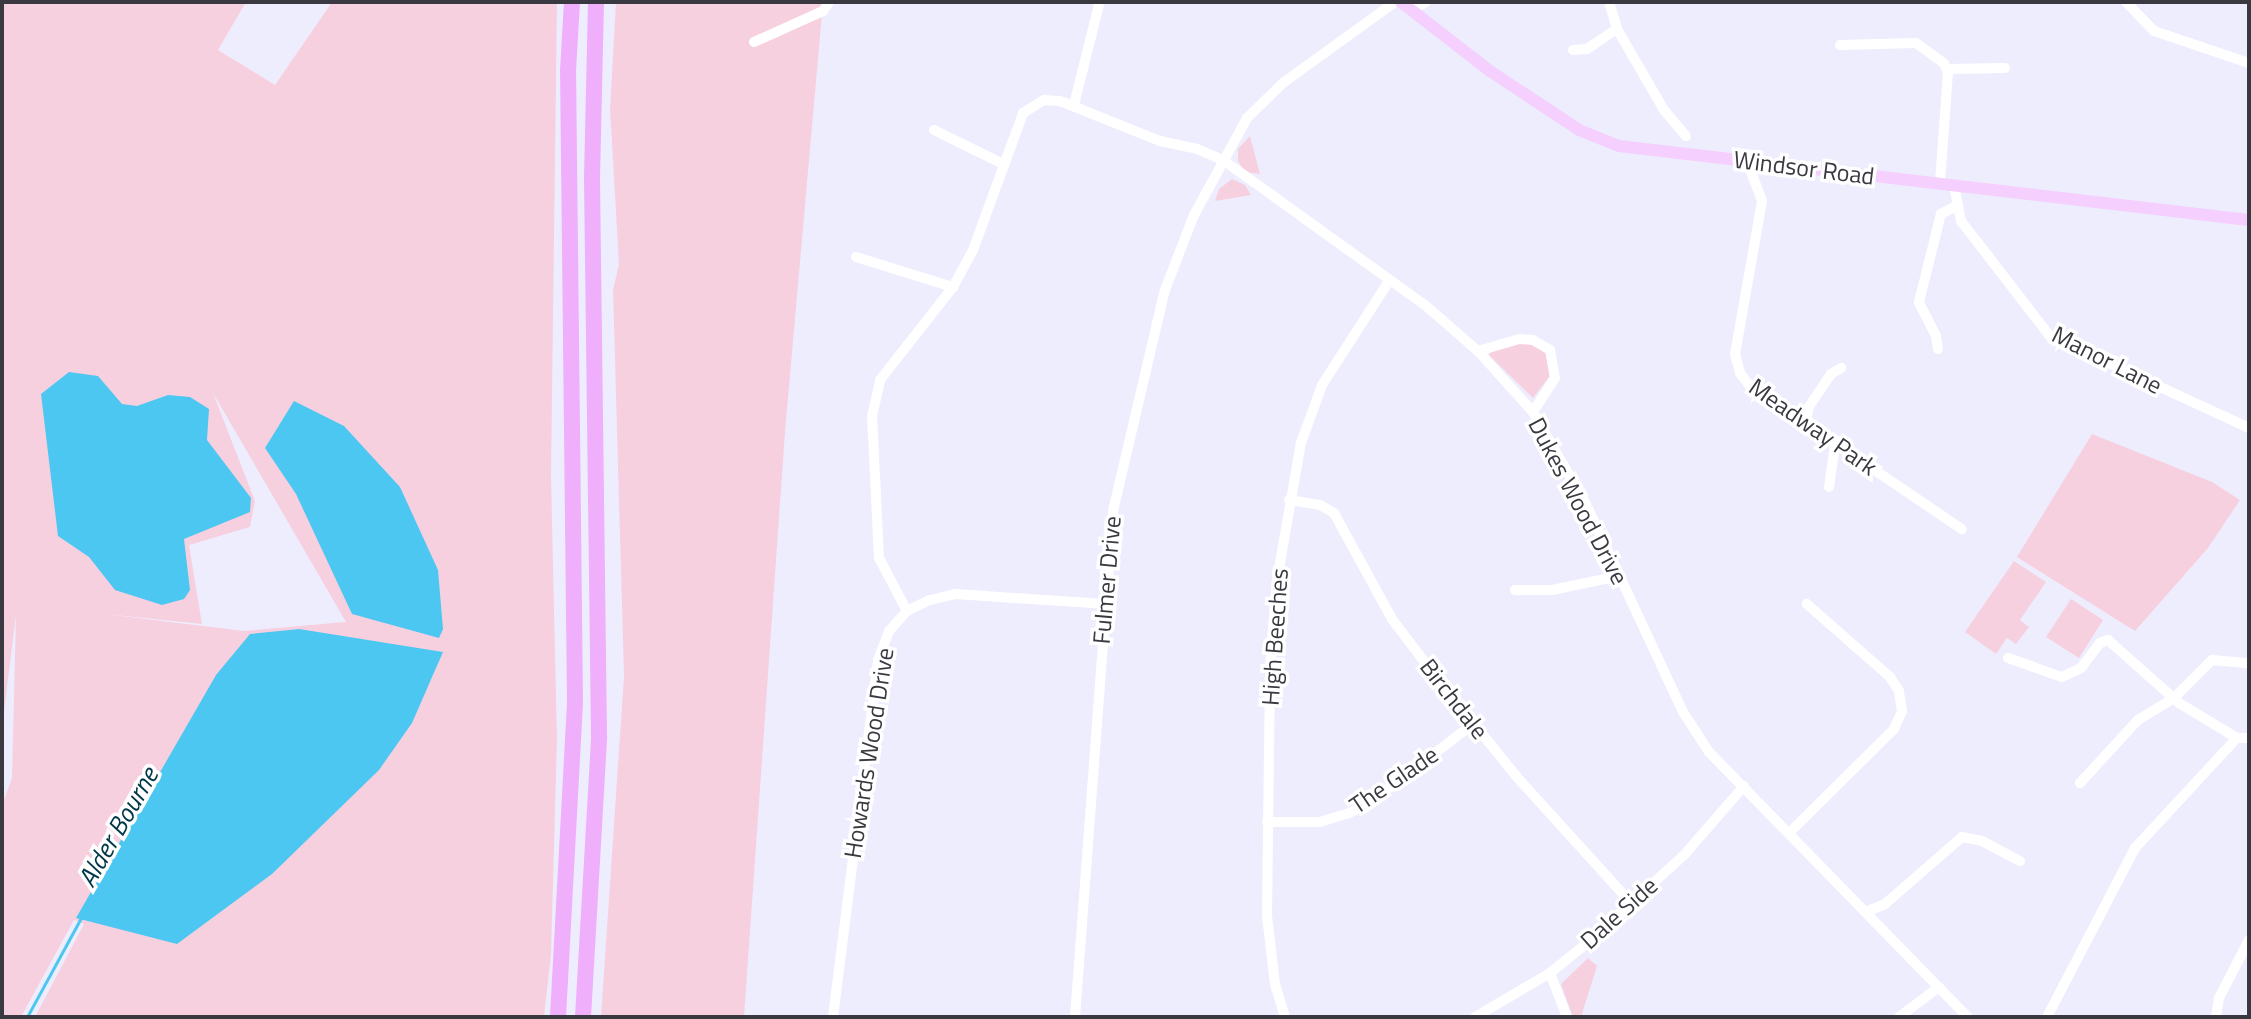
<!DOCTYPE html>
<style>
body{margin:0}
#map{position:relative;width:2251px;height:1019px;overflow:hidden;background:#eeedfe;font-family:"Titillium Web",sans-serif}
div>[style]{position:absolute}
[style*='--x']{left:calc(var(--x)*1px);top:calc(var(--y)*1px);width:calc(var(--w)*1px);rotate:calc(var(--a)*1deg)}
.green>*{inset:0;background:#f7d0df}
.water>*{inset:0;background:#4cc7f1}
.stream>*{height:2.5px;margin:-1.25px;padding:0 1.25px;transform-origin:1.25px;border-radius:1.25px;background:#4cc7f1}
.minor>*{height:10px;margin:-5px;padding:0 5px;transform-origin:5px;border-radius:5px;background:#fff}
.major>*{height:12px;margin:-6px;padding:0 6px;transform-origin:6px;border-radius:6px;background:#f5cffd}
.highway>*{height:16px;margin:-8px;padding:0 8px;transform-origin:8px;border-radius:8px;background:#efaffb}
span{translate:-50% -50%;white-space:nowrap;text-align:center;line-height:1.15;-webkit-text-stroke:7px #fff;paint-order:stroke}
.street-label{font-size:24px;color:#3a3941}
.water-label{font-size:26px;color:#003748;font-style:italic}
.frame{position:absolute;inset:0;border:4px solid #3a3941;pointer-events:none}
</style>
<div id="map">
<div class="green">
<div style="clip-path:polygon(evenodd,2px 2px,246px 2px,218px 50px,275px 85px,332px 2px,557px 2px,551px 476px,557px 740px,551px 954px,544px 1017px,35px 1017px,84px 924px,74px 920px,21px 1017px,2px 1017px,2px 805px,12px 778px,16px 615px,2px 728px,2px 2px,213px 393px,346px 622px,345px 622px,244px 631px,105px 614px,202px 624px,189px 545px,250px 527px,255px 501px,213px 393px)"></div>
<div style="clip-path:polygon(616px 2px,823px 2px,785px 432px,744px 1017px,601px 1017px,624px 676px,613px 290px,619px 264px,610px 109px)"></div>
<div style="clip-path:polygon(1250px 136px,1260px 174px,1245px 172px,1238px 161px,1238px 149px)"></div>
<div style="clip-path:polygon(1232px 179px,1245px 185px,1251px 195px,1215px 201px,1219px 189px)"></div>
<div style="clip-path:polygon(1525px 340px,1549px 355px,1554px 370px,1533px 398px,1489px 355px,1494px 346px)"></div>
<div style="clip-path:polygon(2092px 434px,2212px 482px,2240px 500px,2208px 548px,2135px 631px,2017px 557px)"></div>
<div style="clip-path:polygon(2014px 561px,2046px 582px,2020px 620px,2029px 627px,2016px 644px,2007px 638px,1996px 654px,1965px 632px)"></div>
<div style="clip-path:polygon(2071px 599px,2103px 620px,2079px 658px,2046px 637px)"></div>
<div style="clip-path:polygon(1588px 958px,1597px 966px,1581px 1017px,1573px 1017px,1561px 984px)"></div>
</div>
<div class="water">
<div style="clip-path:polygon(69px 372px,98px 376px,122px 404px,137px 406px,168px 395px,190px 397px,209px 409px,207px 440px,251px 498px,250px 512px,184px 539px,190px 590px,184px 599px,162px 605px,115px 590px,89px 557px,58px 536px,41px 394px)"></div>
<div style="clip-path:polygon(294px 401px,344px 426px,400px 487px,438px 570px,443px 629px,439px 638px,352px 614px,296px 494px,265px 448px)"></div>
<div style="clip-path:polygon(299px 629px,443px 652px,412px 723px,379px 770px,272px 874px,177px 944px,76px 918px,216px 675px,250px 634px)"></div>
</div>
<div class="stream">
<div style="--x:27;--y:1017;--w:113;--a:-61.4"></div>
</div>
<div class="minor">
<div style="--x:1609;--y:2;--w:28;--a:73"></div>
<div style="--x:1617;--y:29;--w:94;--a:59.9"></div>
<div style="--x:1664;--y:110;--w:34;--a:50"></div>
<div style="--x:2126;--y:2;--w:40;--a:46"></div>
<div style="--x:2154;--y:31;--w:100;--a:18.6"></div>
<div style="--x:1412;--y:10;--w:16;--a:-30"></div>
<div style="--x:754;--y:42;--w:76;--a:-24.2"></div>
<div style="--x:823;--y:11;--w:11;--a:-56"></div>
<div style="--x:1840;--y:45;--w:76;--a:-1.5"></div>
<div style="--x:1916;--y:43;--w:34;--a:36"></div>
<div style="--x:1944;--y:63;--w:11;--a:68"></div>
<div style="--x:1948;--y:73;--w:110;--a:94.2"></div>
<div style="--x:1573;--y:50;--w:14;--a:-4"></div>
<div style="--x:1587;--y:49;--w:36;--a:-34"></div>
<div style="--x:1947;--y:69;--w:58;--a:-1"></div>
<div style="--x:1074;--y:105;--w:103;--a:-76"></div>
<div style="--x:934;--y:130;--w:77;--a:26.2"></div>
<div style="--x:1751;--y:161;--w:11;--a:90"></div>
<div style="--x:1751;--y:172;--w:31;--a:69"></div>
<div style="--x:1762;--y:201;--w:155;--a:100"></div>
<div style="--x:1735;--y:354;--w:20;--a:75"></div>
<div style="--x:1740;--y:373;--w:15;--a:53"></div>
<div style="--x:1749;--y:385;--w:257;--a:34.1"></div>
<div style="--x:1954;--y:185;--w:37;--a:79"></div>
<div style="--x:1961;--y:221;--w:145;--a:52.3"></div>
<div style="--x:2050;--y:336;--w:219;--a:24.8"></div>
<div style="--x:856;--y:257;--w:102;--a:17.2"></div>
<div style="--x:1938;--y:349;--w:13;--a:-99"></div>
<div style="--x:1936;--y:336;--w:38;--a:-117"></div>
<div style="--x:1919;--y:302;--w:91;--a:-76"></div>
<div style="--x:1941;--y:214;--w:19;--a:-28"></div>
<div style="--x:1478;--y:351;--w:43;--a:-16.3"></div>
<div style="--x:1519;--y:339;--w:14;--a:4"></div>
<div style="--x:1533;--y:340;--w:20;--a:30"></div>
<div style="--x:1550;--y:350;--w:28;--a:80"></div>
<div style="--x:1555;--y:378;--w:40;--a:122.9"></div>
<div style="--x:1800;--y:420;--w:55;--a:-56"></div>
<div style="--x:1831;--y:374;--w:12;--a:-31"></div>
<div style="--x:1829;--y:487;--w:42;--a:-81.9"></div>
<div style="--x:1289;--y:500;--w:31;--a:9"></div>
<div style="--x:1320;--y:505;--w:16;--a:30"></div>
<div style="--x:1334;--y:513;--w:121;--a:61.3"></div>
<div style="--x:1392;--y:619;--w:68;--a:52.8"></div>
<div style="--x:1433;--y:673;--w:132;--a:51.1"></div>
<div style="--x:1516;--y:776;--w:171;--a:47.8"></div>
<div style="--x:1515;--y:590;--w:37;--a:0"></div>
<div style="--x:1552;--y:590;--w:68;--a:-11.8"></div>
<div style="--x:907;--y:611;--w:60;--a:-117.8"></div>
<div style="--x:879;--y:558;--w:142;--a:-92.8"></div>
<div style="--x:872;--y:416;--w:37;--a:-77"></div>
<div style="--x:880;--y:380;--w:118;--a:-51.9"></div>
<div style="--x:953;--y:287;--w:42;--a:-61.6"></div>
<div style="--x:973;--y:250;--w:146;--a:-69.9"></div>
<div style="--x:1023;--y:113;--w:25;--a:-32"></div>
<div style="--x:1044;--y:100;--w:16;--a:4"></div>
<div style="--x:1060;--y:101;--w:108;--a:21.8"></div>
<div style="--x:1160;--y:141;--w:38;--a:12"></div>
<div style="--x:1197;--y:149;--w:28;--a:23"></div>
<div style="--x:1223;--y:160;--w:249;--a:35.7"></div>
<div style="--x:1425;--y:305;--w:70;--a:41"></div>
<div style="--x:1478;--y:351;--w:82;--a:48"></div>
<div style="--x:1533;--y:412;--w:106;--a:60.1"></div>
<div style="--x:1586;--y:504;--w:230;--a:65"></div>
<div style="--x:1683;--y:712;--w:48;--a:57"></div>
<div style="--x:1709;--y:752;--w:371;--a:45.7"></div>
<div style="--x:2008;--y:658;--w:57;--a:19.4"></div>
<div style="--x:2062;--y:677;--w:21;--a:-25"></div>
<div style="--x:2081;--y:668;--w:31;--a:-53"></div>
<div style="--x:2100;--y:643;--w:9;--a:-21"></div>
<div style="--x:2108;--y:640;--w:95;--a:41.6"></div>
<div style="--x:2179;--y:703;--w:68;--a:31.1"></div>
<div style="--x:2080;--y:783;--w:86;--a:-47.4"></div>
<div style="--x:2138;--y:720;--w:42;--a:-31.4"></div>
<div style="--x:2174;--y:698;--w:54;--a:-45"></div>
<div style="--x:2212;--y:660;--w:37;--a:5"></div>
<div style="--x:1267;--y:822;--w:53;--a:0"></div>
<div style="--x:1320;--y:822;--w:28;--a:-17"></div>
<div style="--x:1347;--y:814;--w:23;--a:-25"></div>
<div style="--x:1368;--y:804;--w:132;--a:-37.3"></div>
<div style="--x:1790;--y:832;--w:146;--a:-44.7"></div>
<div style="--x:1894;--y:729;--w:20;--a:-66"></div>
<div style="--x:1902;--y:711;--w:20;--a:-99"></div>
<div style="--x:1899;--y:691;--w:17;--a:-123"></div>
<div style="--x:1890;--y:677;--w:111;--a:-138.7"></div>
<div style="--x:1868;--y:911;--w:18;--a:-22"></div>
<div style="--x:1885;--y:904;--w:102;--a:-41"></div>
<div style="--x:1962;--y:837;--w:20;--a:11"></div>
<div style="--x:1982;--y:841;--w:43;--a:27.8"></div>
<div style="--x:1550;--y:973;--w:47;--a:68.9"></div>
<div style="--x:833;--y:1017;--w:360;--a:-82.8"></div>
<div style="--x:878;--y:660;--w:31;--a:-69"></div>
<div style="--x:889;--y:631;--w:27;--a:-48"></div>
<div style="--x:907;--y:611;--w:25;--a:-26"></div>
<div style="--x:930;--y:600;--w:26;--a:-13"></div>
<div style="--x:955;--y:594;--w:149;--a:3.8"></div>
<div style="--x:1075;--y:1017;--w:507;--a:-85.71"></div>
<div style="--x:1113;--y:511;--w:227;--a:-76.8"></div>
<div style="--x:1165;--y:290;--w:80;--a:-68.9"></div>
<div style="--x:1194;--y:215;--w:111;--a:-61.3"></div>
<div style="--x:1247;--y:118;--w:50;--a:-44.2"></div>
<div style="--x:1283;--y:83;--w:138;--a:-35.9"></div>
<div style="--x:1285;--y:1017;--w:34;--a:-107"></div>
<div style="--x:1275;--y:984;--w:68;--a:-96.7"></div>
<div style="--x:1267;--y:916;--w:249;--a:-89.3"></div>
<div style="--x:1270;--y:667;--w:87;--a:-85.4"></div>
<div style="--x:1277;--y:580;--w:139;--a:-80.1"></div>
<div style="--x:1301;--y:443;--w:62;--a:-70.1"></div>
<div style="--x:1322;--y:385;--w:124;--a:-57.2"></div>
<div style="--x:1475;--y:1017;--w:87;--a:-30.4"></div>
<div style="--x:1550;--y:973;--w:48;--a:-39"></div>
<div style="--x:1587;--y:943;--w:132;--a:-42.2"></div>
<div style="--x:1685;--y:854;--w:90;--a:-49.1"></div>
<div style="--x:1899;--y:1017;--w:50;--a:-36.9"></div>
<div style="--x:2047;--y:1017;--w:191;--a:-62.5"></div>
<div style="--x:2135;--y:848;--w:150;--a:-47.2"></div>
<div style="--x:2237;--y:738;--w:12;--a:0"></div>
<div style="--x:2216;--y:1017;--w:19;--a:-81"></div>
<div style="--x:2219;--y:998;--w:65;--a:-62.7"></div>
</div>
<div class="major">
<div style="--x:1401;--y:2;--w:113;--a:37.8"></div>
<div style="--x:1490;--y:71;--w:107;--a:33.5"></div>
<div style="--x:1579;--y:130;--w:43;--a:21.8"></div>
<div style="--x:1619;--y:146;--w:634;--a:6.7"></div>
</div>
<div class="highway">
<div style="--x:558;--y:1017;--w:314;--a:-86.9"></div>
<div style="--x:575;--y:703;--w:632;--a:-90.63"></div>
<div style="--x:568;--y:71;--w:69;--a:-86.7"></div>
<div style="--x:583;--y:1017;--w:281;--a:-86.7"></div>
<div style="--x:599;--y:736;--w:558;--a:-90.72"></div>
<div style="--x:592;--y:178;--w:176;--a:-88.7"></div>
</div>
<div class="street-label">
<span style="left:1804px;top:168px;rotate:7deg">Windsor Road</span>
<span style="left:2107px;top:360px;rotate:27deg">Manor Lane</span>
<span style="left:1813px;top:427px;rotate:35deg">Meadway Park</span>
<span style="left:1578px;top:501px;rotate:62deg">Dukes Wood Drive</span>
<span style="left:1107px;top:580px;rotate:-85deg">Fulmer Drive</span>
<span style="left:1275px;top:637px;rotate:-86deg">High Beeches</span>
<span style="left:1454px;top:699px;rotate:52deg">Birchdale</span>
<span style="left:869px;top:753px;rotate:-81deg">Howards Wood Drive</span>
<span style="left:1394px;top:780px;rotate:-34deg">The Glade</span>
<span style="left:1619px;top:913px;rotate:-42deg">Dale Side</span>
</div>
<div class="water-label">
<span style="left:118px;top:827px;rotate:-60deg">Alder Bourne</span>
</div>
<div class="frame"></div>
</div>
